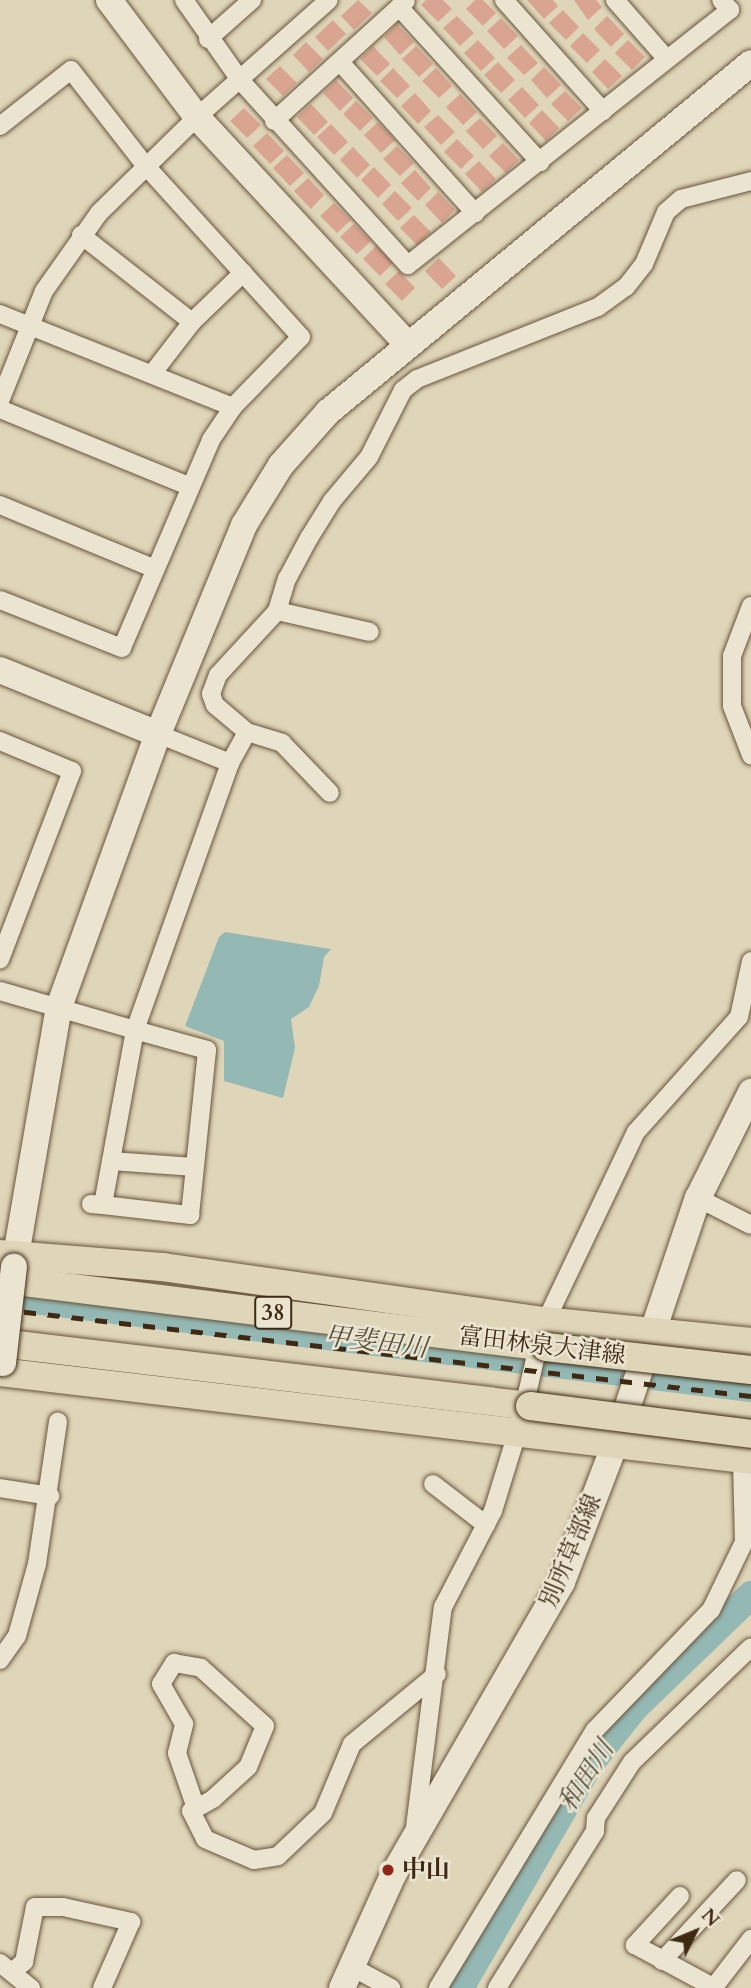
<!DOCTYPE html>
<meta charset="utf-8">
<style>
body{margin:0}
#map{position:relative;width:751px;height:1988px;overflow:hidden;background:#dfd5b8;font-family:Cardo,"Noto Serif JP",serif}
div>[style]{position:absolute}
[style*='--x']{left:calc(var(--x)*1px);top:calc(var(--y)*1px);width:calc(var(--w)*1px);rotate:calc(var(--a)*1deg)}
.water>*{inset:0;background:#94b8b4}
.river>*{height:28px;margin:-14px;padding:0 14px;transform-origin:14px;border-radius:14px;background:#94b8b4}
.building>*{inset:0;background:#d9a591}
.roads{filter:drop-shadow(0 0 2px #67543c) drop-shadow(0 0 2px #67543c)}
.street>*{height:18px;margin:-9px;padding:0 9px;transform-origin:9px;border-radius:9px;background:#eae4d1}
.secondary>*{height:26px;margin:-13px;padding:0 13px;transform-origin:13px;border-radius:13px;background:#eae4d1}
.primary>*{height:28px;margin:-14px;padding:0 14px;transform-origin:14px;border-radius:14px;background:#dfd5b8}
.rail>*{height:4.5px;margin-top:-2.25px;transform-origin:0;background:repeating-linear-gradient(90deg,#3f2913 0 12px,transparent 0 24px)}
.bridges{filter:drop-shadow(0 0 2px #3f2913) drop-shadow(0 0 2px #3f2913)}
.secondary-bridge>*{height:26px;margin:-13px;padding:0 13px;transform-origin:13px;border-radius:13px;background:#eae4d1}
.primary-bridge>*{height:28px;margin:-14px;padding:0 14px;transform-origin:14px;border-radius:14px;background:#dfd5b8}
.dots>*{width:19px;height:19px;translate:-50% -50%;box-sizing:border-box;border:4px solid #eae4d1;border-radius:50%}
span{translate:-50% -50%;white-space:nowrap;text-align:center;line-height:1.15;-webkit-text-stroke:5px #eae4d1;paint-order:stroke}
.shield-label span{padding:2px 5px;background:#eae4d1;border:2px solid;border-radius:5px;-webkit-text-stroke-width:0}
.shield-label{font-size:23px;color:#3f2913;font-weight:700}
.street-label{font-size:24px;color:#3f2913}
.poi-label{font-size:24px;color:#3f2913;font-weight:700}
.left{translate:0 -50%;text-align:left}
.water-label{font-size:26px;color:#544d3b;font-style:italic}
.north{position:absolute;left:660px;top:1897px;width:70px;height:70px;-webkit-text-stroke:5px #eae4d1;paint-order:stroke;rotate:47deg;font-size:19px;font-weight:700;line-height:28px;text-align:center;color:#3f2913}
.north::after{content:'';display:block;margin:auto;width:24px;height:32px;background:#3f2913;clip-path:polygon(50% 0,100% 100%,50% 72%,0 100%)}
</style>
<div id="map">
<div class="water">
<div style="clip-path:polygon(225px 932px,331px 949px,324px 957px,319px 986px,309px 1007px,291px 1019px,295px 1048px,283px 1098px,224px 1081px,224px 1041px,185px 1026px,219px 937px)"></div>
</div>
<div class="river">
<div style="--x:0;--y:1296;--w:757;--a:6.98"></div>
<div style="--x:460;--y:1988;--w:256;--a:-60"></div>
<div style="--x:588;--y:1766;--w:74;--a:-51.6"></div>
<div style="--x:634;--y:1708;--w:163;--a:-44"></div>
</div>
<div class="building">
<div style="clip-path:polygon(358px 0,372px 13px,354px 30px,341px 16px)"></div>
<div style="clip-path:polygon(426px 0,443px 0,452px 9px,438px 22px,421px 5px)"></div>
<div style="clip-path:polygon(475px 0,483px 0,496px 13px,483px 26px,466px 9px)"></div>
<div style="clip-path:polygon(527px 0,553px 0,558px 6px,544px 19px)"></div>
<div style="clip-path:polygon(574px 0,596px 0,602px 7px,588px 20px)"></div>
<div style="clip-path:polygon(563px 10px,579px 27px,566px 40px,549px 23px)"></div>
<div style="clip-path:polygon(457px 16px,474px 33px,460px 46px,443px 28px)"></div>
<div style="clip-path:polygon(607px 16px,624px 34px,611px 47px,594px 29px)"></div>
<div style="clip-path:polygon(501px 18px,518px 36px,504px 49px,487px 31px)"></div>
<div style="clip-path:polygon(333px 20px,346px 34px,328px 51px,315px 37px)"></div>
<div style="clip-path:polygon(397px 24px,414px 42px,400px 55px,384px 37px)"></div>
<div style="clip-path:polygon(583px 33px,600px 50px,587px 63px,570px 46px)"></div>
<div style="clip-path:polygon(478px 40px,495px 58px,481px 71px,464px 53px)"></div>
<div style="clip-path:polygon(628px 40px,645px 57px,632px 70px,615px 53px)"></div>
<div style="clip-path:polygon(306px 42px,323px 59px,309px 72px,293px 55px)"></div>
<div style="clip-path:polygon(521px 45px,538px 63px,524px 75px,507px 58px)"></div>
<div style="clip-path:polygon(373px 46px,390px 64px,377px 76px,360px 59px)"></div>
<div style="clip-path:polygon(416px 46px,433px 64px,419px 77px,402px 59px)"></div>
<div style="clip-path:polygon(605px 59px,622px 76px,608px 89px,592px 72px)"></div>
<div style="clip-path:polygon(498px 62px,515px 80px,501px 93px,484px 75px)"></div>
<div style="clip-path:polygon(280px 66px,297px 83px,283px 96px,266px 79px)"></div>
<div style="clip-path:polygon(544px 67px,561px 85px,547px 98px,531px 80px)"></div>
<div style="clip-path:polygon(393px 68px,410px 86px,397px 98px,380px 81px)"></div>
<div style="clip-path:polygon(436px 68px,452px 86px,439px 98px,422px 81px)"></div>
<div style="clip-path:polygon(336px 80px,353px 98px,340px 111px,323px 93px)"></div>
<div style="clip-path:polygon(522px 87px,539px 105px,525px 118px,508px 100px)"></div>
<div style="clip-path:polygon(565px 91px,582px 108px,568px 121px,551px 104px)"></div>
<div style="clip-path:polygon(415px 93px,431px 111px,418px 124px,401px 106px)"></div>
<div style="clip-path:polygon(460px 94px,477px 112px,463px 125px,446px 107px)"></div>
<div style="clip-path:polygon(356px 101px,373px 118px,360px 131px,343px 114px)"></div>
<div style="clip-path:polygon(311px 104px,328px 122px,314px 135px,297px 117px)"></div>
<div style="clip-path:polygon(244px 108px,261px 125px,247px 138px,230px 121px)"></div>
<div style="clip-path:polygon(542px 110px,559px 128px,546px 141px,529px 123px)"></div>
<div style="clip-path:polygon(438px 115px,455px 132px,441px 145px,424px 127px)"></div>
<div style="clip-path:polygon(480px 118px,497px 136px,483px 149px,466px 131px)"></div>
<div style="clip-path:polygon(378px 122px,395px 140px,381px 153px,364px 135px)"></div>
<div style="clip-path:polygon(331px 124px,348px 142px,334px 155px,317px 137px)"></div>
<div style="clip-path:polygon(267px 133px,284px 151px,270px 164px,253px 146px)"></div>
<div style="clip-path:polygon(457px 139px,474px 156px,461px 169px,444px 152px)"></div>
<div style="clip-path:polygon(503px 143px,519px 160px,506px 173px,489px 156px)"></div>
<div style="clip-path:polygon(397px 146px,414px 163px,400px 176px,383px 159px)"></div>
<div style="clip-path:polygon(353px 147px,370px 165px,357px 178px,340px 160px)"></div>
<div style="clip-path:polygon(287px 155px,304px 173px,290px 186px,273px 168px)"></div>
<div style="clip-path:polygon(479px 161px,496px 179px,482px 192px,465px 174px)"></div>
<div style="clip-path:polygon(374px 167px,391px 185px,378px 198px,361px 180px)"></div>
<div style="clip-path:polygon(415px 170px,431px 188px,418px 201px,401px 183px)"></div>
<div style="clip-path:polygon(308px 178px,324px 195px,311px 209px,294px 191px)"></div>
<div style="clip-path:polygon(395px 191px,412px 208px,398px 221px,382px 204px)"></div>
<div style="clip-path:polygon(438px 192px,455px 210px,442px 223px,425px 205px)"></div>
<div style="clip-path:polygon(334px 203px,351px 220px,337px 233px,320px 216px)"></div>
<div style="clip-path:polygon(414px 215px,431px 232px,417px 245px,400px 228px)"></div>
<div style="clip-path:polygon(354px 224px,371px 241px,357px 254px,340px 237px)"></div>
<div style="clip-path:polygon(376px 246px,393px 263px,380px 276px,363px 259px)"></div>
<div style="clip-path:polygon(439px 258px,456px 276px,442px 289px,425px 271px)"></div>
<div style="clip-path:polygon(399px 271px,415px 288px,402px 301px,385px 284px)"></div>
</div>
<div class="roads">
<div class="street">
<div style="--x:184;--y:0;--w:98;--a:55"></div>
<div style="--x:240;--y:80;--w:250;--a:47.8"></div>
<div style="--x:408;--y:265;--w:411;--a:-38.4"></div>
<div style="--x:730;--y:10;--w:13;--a:-132"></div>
<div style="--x:504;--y:0;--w:149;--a:48.3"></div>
<div style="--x:615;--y:0;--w:77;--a:48.7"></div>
<div style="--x:399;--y:7;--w:210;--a:47.7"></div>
<div style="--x:208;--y:39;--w:59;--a:-41.6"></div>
<div style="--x:340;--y:62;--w:203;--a:48.2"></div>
<div style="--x:274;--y:121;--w:178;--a:-42.3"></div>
<div style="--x:0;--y:126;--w:90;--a:-38.3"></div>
<div style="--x:71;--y:70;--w:120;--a:52.1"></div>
<div style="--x:145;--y:165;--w:232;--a:47.8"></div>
<div style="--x:301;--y:337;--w:98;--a:134.2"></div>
<div style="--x:233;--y:407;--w:40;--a:124"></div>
<div style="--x:211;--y:440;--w:226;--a:113.2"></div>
<div style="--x:122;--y:648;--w:131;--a:-158.5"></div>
<div style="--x:81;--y:235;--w:141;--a:38.1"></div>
<div style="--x:0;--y:314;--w:251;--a:21.8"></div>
<div style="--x:152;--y:374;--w:66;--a:-52.4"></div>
<div style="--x:192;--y:322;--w:71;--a:-43.9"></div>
<div style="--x:0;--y:401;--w:118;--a:-68.2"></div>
<div style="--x:44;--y:291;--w:95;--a:-54.8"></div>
<div style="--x:99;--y:213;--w:137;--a:-44.4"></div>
<div style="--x:197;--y:117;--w:176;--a:-41.6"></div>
<div style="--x:0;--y:409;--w:204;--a:22.2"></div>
<div style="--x:0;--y:505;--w:165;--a:22.4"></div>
<div style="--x:751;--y:606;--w:53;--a:110.8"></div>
<div style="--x:732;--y:656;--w:50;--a:90"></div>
<div style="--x:732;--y:706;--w:53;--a:68.8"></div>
<div style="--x:277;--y:611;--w:95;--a:12.7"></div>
<div style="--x:247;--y:732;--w:37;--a:17"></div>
<div style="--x:282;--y:743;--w:69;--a:46.2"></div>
<div style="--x:158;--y:734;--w:78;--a:21.9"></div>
<div style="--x:0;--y:741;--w:78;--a:22.6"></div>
<div style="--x:72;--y:771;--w:202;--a:110.9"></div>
<div style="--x:0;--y:991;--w:141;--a:16.1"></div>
<div style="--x:135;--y:1030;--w:283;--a:-70.4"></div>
<div style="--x:230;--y:763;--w:35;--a:-61"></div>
<div style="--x:247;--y:732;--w:42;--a:-139.8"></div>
<div style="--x:215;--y:705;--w:12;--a:-110"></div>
<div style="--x:211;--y:694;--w:20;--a:-70"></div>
<div style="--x:218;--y:675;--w:87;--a:-47.3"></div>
<div style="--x:277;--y:611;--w:34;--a:-73"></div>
<div style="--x:287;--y:579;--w:47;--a:-61.8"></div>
<div style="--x:309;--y:538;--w:44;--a:-58.1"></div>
<div style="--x:332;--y:501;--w:57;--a:-49.9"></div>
<div style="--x:369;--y:457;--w:75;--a:-63.1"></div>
<div style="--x:403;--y:390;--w:18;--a:-38"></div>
<div style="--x:417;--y:379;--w:195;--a:-21.7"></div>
<div style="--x:598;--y:307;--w:34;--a:-36"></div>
<div style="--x:626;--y:287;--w:29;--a:-52"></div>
<div style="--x:644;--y:264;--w:56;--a:-67.1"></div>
<div style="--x:666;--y:212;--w:20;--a:-41"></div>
<div style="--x:681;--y:199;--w:72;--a:-14.4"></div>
<div style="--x:111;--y:1161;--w:84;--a:4.1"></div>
<div style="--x:698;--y:1198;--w:59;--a:27"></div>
<div style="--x:91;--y:1204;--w:12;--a:5"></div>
<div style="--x:103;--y:1205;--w:88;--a:6.6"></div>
<div style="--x:190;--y:1215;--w:166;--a:-84.1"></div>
<div style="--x:207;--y:1050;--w:75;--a:-164.5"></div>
<div style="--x:135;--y:1030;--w:178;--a:100.4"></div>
<div style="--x:542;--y:1329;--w:218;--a:-64.5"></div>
<div style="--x:636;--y:1132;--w:154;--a:-48.2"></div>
<div style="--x:739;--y:1017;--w:57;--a:-77.9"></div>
<div style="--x:527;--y:1394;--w:40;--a:-77"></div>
<div style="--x:433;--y:1484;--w:67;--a:37.7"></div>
<div style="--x:0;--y:1488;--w:51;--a:9.1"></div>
<div style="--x:0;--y:1660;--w:29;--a:-55"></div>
<div style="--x:17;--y:1636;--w:75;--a:-74.5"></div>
<div style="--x:37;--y:1564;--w:144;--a:-81.6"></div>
<div style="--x:196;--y:1808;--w:58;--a:-109.1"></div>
<div style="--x:177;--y:1753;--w:30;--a:-76"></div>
<div style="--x:184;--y:1724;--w:46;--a:-119.9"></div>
<div style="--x:161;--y:1684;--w:25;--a:-58"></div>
<div style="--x:174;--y:1663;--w:27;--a:10"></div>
<div style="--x:201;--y:1668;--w:86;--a:42.2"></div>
<div style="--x:265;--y:1726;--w:44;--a:112.5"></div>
<div style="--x:248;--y:1767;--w:47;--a:137.6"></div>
<div style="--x:213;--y:1799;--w:25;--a:151"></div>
<div style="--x:191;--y:1811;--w:31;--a:63"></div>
<div style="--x:205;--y:1839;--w:53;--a:23.2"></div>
<div style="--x:254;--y:1860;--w:24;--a:-9"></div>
<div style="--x:278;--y:1856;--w:62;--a:-43.7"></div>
<div style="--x:323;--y:1813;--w:75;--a:-67.2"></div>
<div style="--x:352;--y:1744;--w:110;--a:-39.5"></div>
<div style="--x:414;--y:1835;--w:230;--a:-82.8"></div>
<div style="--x:443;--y:1607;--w:108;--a:-62.5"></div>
<div style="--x:493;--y:1511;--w:92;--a:-72.9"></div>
<div style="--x:680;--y:1896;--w:67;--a:132.6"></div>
<div style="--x:635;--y:1945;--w:91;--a:28.3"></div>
<div style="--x:662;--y:1961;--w:110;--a:-47.2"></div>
<div style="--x:0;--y:1963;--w:40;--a:39"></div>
<div style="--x:350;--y:1966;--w:47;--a:28.2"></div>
<div style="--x:12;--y:1972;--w:16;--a:-40"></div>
<div style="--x:24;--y:1962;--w:56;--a:-78.7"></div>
<div style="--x:35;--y:1907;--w:28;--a:0"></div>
<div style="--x:63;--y:1907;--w:70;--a:12.4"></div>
<div style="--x:131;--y:1922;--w:72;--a:113.7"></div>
<div style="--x:714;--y:1987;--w:61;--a:-52.4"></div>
<div style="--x:438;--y:1988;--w:302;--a:-58.7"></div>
<div style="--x:595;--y:1730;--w:167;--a:-46"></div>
<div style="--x:711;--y:1610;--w:76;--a:-64.1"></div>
<div style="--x:744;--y:1542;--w:82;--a:-91.4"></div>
<div style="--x:497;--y:1988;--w:185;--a:-58"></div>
<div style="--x:595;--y:1831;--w:13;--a:-86"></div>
<div style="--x:596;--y:1818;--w:67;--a:-57.3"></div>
<div style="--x:632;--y:1762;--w:165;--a:-44"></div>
</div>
<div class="secondary">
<div style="--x:109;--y:0;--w:146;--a:53.1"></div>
<div style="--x:197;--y:117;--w:309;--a:47.2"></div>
<div style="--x:0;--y:670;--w:170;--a:22.1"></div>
<div style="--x:14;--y:1267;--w:264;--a:-80.2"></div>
<div style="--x:59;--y:1007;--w:290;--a:-70.1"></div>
<div style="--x:158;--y:734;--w:226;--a:-67.6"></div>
<div style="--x:244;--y:525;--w:70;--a:-58.3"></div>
<div style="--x:281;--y:465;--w:71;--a:-48.4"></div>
<div style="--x:328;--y:412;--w:548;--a:-39.52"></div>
<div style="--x:342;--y:1988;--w:124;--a:-65.7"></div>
<div style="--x:393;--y:1875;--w:338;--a:-60"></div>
<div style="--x:562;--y:1582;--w:148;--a:-69"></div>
<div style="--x:615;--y:1444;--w:260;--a:-71.4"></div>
<div style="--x:698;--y:1198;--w:119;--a:-63.4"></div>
</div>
<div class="primary">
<div style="--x:0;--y:1254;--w:164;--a:4.6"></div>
<div style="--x:163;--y:1267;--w:385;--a:8.1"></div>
<div style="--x:544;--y:1321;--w:208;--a:5.8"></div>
<div style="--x:0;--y:1279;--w:550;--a:7.1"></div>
<div style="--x:0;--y:1343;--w:534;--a:6.78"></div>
<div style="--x:0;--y:1372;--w:756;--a:6.68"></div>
</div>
</div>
<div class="rail">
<div style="--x:0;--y:1309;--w:756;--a:6.61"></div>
</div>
<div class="bridges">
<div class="secondary-bridge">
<div style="--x:3;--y:1363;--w:97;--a:-83.5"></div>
</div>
<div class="primary-bridge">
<div style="--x:546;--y:1347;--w:206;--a:6.4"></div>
<div style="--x:530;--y:1406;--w:223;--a:7.2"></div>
</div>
</div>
<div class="dots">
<div style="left:388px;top:1870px;background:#8f2418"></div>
</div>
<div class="shield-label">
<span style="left:273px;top:1313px">38</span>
</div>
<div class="street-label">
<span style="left:542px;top:1346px;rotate:7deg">富田林泉大津線</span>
<span style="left:571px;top:1551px;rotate:-67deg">別所草部線</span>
</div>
<div class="poi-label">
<span class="left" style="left:402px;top:1870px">中山</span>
</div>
<div class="water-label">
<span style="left:376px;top:1342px;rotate:7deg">甲斐田川</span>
<span style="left:586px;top:1776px;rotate:-57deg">和田川</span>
</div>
<div class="north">N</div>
</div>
